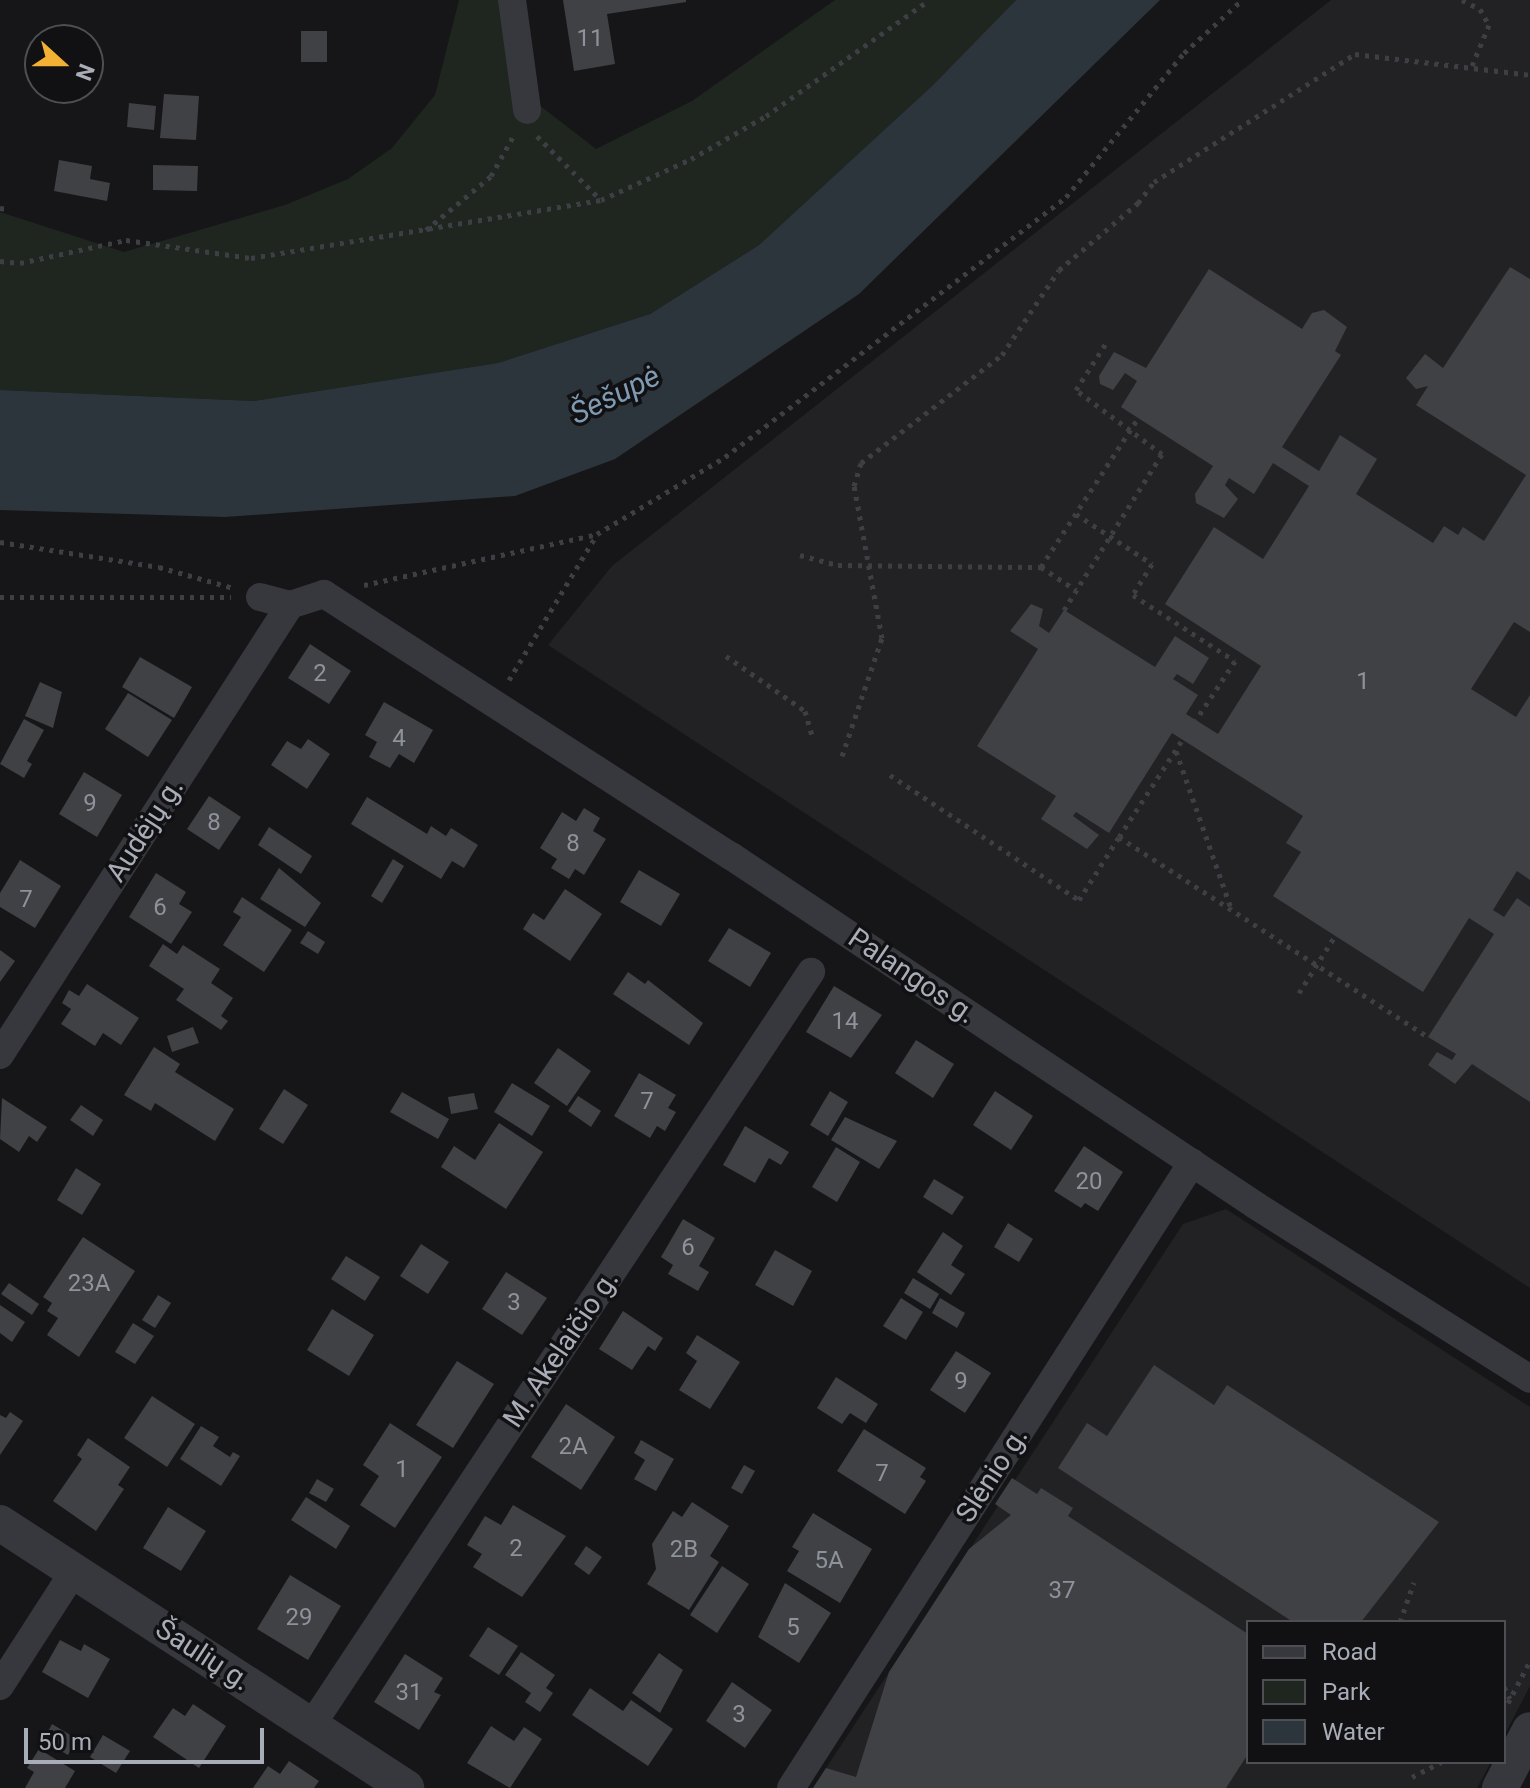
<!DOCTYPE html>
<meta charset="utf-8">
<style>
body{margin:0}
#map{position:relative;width:1530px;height:1788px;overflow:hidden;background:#161618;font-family:Roboto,sans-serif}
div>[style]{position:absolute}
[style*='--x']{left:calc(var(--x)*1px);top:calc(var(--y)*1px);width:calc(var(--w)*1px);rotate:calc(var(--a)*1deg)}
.built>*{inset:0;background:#222225}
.green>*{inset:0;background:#1e261f}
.water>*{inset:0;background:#2c353c}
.building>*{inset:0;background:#404145}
.path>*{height:5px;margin-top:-2.5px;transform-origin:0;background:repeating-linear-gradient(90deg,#3d3f44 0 4px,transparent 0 10px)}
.minor>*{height:28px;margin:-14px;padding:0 14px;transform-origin:14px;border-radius:14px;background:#37383d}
.tertiary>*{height:36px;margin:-18px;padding:0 18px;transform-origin:18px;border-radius:18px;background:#37383d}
span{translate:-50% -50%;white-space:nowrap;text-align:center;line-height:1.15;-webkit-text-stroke:7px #111113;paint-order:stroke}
.number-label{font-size:24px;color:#8e929b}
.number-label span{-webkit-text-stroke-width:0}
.street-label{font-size:28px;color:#a8adb8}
.water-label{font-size:30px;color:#7f9bb3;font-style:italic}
.legend{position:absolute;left:1246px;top:1620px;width:260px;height:144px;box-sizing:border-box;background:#111113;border:2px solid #4d4f55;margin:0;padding:10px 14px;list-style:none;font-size:24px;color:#a8adb8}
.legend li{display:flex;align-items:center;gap:16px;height:40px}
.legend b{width:40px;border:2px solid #4d4f55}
.north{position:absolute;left:24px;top:24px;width:80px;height:80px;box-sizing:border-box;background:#111113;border:2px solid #4d4f55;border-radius:50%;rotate:111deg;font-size:22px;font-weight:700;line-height:32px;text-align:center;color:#a8adb8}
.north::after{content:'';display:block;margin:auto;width:28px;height:36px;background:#f2b134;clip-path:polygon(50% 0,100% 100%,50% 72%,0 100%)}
.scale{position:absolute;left:24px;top:1728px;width:240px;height:36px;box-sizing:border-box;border:4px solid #a8adb8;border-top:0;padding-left:10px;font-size:24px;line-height:28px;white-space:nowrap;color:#a8adb8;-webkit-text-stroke:6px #111113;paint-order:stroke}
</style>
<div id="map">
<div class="built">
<div style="clip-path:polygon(1331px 0,1530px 0,1530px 1288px,548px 645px,612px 566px)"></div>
<div style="clip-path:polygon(1226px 1209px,1530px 1407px,1530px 1686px,1504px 1736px,1504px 1622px,1248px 1622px,1248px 1762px,1491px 1762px,1477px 1788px,813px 1788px,1183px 1224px)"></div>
</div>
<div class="green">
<div style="clip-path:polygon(459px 0,501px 0,512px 84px,596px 149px,692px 101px,835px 0,1016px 0,932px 86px,759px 245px,650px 314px,498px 363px,254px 401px,0 390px,0 212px,124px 252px,285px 205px,348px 179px,392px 148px,435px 95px)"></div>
</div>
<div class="water">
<div style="clip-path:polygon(1016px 0,1160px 0,859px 294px,615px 459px,515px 496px,225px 517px,0 510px,0 390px,254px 401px,498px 363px,650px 314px,759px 245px,932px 86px)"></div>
</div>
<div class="building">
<div style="clip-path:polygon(563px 0,686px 0,686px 2px,607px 14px,615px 64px,574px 71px)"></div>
<div style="clip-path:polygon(301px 31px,327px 31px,327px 62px,301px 62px)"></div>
<div style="clip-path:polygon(164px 94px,199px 96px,196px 140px,160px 138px)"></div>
<div style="clip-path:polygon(129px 103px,156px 106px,154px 130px,127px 127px)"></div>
<div style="clip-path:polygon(59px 160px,92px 166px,90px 179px,110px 183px,107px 201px,54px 191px)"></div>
<div style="clip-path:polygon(153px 165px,198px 166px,197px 191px,153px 190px)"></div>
<div style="clip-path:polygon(1510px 267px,1530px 279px,1530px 632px,1514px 622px,1471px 689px,1516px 717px,1530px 695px,1530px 880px,1517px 871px,1493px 910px,1504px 917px,1517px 898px,1530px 907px,1530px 1102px,1472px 1064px,1455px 1084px,1428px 1065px,1437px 1052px,1452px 1060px,1456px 1054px,1428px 1037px,1494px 934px,1469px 918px,1423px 992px,1273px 896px,1301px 852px,1286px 843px,1303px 816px,1172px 733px,1109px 833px,1076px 812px,1073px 816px,1099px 835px,1087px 849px,1041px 819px,1056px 796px,977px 746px,1038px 649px,1010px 631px,1031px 604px,1043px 609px,1039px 626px,1049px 633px,1064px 610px,1155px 667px,1175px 636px,1209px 658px,1193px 684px,1177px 674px,1173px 679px,1198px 695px,1186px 714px,1218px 734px,1261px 666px,1165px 604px,1214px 527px,1263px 559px,1309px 486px,1273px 463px,1254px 494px,1229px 478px,1225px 485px,1238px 499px,1224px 518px,1196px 503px,1195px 494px,1213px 466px,1121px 407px,1137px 381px,1125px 373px,1113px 390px,1100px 384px,1099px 376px,1114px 352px,1146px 368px,1209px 269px,1302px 329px,1312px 313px,1324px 310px,1347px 327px,1335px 351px,1341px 355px,1282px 447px,1319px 471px,1340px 435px,1377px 459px,1356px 494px,1433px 543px,1444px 526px,1458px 535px,1463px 527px,1484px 541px,1526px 475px,1416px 405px,1428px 386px,1416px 389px,1406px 378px,1425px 354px,1443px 368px)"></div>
<div style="clip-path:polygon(310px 644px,351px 671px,329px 704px,288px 678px)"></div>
<div style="clip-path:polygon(140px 657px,192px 687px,174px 718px,122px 687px)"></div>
<div style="clip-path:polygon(40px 682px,62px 692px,53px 728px,25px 716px)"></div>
<div style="clip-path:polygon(128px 693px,172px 720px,148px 757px,105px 729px)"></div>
<div style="clip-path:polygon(384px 702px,433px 730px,414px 763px,399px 754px,390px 768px,369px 757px,377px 742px,365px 735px)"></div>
<div style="clip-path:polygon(24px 719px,44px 730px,27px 761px,32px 764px,24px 778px,0 764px)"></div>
<div style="clip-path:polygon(308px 739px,330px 754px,307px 789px,271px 765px,287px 741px,301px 749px)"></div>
<div style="clip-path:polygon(84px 772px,122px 795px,97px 837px,59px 814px)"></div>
<div style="clip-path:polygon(209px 796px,241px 817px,219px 850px,187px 829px)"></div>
<div style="clip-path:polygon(367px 797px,427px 834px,431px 826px,446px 836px,451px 828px,478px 845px,464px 868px,452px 861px,441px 879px,351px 824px)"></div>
<div style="clip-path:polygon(584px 808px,600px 818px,593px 831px,606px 839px,584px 875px,575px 869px,569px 879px,551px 868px,557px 859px,540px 848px,562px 812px,576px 821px)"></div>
<div style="clip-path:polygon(269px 827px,312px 856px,301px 874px,258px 845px)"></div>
<div style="clip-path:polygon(393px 859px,404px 866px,382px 903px,371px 896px)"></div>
<div style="clip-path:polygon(20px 860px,61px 886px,35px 928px,0 907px,0 893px)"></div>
<div style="clip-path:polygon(279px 868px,321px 903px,305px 927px,260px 899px)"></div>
<div style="clip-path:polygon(639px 870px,680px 894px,661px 926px,620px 902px)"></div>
<div style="clip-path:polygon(156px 873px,186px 892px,179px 904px,192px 912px,171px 944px,129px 917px)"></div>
<div style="clip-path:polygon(565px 889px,602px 914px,570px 961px,523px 929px,533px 913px,544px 920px)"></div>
<div style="clip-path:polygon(242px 897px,292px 930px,264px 972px,223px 945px,241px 917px,233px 912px)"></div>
<div style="clip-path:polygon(729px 928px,771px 953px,750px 987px,708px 961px)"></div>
<div style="clip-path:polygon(308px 931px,325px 942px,318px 954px,300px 943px)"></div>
<div style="clip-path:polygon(163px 944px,177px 954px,183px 945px,220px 969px,211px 983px,233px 998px,221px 1016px,228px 1021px,221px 1030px,176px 1000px,184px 989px,149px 966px)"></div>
<div style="clip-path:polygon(0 950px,15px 961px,0 982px)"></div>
<div style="clip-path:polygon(628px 972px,645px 984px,648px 980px,703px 1023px,689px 1045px,613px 994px)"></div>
<div style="clip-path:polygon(87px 984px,139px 1018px,121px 1045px,103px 1033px,95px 1046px,61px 1024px,71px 1009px,62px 1003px,69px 990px,79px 996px)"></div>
<div style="clip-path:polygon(834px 986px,882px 1015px,851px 1058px,806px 1032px)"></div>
<div style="clip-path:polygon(193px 1027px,199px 1043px,172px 1052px,167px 1036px)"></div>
<div style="clip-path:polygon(916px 1040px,954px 1064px,933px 1098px,895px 1073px)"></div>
<div style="clip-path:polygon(154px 1047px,180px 1064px,175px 1072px,234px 1109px,215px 1141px,155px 1103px,151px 1111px,124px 1095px)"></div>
<div style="clip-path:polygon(558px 1048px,591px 1071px,567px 1106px,534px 1083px)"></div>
<div style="clip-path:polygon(639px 1073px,676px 1095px,668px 1108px,676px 1112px,665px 1131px,657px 1126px,650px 1138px,614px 1116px)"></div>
<div style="clip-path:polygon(512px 1083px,550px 1106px,532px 1136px,494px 1112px)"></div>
<div style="clip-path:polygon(284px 1089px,308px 1105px,283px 1144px,259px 1129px)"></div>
<div style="clip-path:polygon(830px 1091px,848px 1102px,828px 1136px,810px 1125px)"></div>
<div style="clip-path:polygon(995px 1091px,1033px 1116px,1011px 1150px,973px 1125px)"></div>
<div style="clip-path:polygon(402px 1092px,449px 1119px,438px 1139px,390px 1112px)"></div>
<div style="clip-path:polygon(474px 1093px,478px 1109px,451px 1114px,448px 1097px)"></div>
<div style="clip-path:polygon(578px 1096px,601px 1111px,591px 1127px,568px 1111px)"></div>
<div style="clip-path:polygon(2px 1098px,47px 1127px,37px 1142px,29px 1136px,19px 1152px,0 1139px)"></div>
<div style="clip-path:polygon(81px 1105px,103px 1120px,93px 1136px,70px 1120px)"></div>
<div style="clip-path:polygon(845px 1117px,897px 1141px,879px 1169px,831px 1140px)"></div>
<div style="clip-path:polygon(499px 1123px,543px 1152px,506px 1209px,441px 1167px,454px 1146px,475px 1160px)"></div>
<div style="clip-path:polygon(745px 1126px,789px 1152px,781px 1165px,769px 1158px,755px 1183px,723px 1165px)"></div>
<div style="clip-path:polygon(1084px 1146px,1123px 1172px,1098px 1211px,1085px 1203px,1081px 1208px,1054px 1191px)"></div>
<div style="clip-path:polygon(836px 1147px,860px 1162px,837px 1202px,812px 1187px)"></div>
<div style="clip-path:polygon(76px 1168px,101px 1184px,82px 1215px,57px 1200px)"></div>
<div style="clip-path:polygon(934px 1179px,964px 1197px,952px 1215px,923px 1197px)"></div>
<div style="clip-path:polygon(683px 1219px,715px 1238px,699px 1266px,709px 1272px,698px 1291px,668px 1274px,673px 1265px,661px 1257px)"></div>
<div style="clip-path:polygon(1008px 1223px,1033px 1239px,1019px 1262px,994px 1247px)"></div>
<div style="clip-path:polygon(943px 1232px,963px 1246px,951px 1265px,965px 1274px,951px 1295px,917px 1272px)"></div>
<div style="clip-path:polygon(83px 1237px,135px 1271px,79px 1357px,47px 1335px,58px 1318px,47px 1311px,52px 1303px,43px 1297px)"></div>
<div style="clip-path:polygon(421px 1244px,449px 1262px,428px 1294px,400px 1276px)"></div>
<div style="clip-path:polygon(775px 1250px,812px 1271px,793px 1306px,755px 1285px)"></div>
<div style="clip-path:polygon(346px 1256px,380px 1277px,365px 1301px,331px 1279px)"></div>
<div style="clip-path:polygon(506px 1272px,547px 1298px,522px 1335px,482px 1309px)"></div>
<div style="clip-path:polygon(913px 1278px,939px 1294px,930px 1309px,904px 1293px)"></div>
<div style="clip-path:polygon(9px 1283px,39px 1304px,32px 1315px,1px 1294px)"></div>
<div style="clip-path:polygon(158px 1295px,171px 1303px,155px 1328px,142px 1320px)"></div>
<div style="clip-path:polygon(901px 1298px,923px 1312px,906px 1340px,883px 1326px)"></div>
<div style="clip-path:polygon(940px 1298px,965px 1313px,957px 1328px,932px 1313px)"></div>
<div style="clip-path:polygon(0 1305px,25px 1322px,12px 1342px,0 1333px)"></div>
<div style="clip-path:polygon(332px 1309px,374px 1335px,349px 1376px,307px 1350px)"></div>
<div style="clip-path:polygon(623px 1311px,663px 1338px,655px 1351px,648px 1346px,632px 1370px,599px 1349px)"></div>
<div style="clip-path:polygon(133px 1323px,154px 1336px,135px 1364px,115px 1352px)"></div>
<div style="clip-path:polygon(697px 1335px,740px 1362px,710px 1409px,679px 1390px,697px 1361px,686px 1353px)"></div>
<div style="clip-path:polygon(956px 1351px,991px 1373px,965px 1413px,930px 1390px)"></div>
<div style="clip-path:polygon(457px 1361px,494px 1384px,453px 1448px,416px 1425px)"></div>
<div style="clip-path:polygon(1154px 1365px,1214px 1405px,1227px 1385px,1439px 1522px,1361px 1622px,1293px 1622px,1058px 1468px,1087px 1423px,1107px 1436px)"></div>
<div style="clip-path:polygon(836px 1377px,878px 1404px,866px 1423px,850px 1413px,842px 1424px,817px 1408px)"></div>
<div style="clip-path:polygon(152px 1396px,195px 1424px,167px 1467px,124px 1438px)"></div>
<div style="clip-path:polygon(566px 1404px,615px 1437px,581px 1490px,531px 1457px)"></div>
<div style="clip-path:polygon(10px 1412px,23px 1421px,0 1455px,0 1415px,6px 1418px)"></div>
<div style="clip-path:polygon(390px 1423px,442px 1457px,395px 1528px,360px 1505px,379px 1476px,363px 1465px)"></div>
<div style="clip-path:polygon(201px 1426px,219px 1437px,213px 1446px,230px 1457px,233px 1452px,240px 1456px,221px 1486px,180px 1459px)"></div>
<div style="clip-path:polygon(864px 1429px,926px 1468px,920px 1477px,926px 1481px,905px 1514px,837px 1471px)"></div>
<div style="clip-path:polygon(88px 1438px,130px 1467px,118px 1485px,124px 1489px,96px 1531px,53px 1501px,82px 1459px,77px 1455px)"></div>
<div style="clip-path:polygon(641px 1440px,674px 1459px,656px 1491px,634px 1479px,645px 1460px,634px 1453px)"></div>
<div style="clip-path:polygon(744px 1465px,755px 1471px,742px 1494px,731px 1488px)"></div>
<div style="clip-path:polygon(1012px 1478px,1037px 1494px,1041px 1488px,1073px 1508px,1068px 1516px,1248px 1634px,1248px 1754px,1226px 1788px,813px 1788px,826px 1768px,856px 1777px,889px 1672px,969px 1549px,1011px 1515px,995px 1504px)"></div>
<div style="clip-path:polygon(317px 1479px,334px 1489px,326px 1502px,309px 1493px)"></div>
<div style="clip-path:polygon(306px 1497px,350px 1526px,336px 1549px,291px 1520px)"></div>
<div style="clip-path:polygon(692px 1502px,729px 1526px,710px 1556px,719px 1562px,689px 1610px,647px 1584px,656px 1569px,652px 1544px,673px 1511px,682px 1517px)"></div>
<div style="clip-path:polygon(513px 1505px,566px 1536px,522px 1597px,473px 1567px,482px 1554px,467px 1545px,485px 1516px,501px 1525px)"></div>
<div style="clip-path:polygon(168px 1507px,206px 1531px,181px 1571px,143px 1548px)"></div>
<div style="clip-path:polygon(813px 1513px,872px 1549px,840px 1603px,787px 1571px,799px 1551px,792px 1547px)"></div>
<div style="clip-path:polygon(586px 1546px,602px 1557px,589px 1575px,574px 1564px)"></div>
<div style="clip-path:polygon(722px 1566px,749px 1584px,717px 1633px,690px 1615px)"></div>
<div style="clip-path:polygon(290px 1575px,341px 1606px,308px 1660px,257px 1629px)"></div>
<div style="clip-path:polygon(785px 1583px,831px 1613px,799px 1663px,758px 1637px)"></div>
<div style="clip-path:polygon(488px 1627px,518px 1646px,499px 1675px,469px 1656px)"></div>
<div style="clip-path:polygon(60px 1640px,81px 1651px,84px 1644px,110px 1659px,88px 1698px,42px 1672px)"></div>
<div style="clip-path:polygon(521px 1652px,555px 1675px,546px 1688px,553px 1693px,540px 1712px,525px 1702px,531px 1693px,505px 1675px)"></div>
<div style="clip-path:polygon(659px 1653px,683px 1670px,660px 1713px,632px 1693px)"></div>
<div style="clip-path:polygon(405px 1654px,443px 1678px,434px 1692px,441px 1695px,419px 1730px,374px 1702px)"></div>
<div style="clip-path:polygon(732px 1682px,772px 1710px,745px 1748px,706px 1721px)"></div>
<div style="clip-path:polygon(590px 1688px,623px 1711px,631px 1700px,673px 1729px,648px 1766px,572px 1715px)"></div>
<div style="clip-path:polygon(193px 1704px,226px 1726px,199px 1768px,153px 1737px,173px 1708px,185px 1716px)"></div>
<div style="clip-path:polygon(52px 1724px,77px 1739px,68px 1755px,43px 1741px)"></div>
<div style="clip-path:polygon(491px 1726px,514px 1741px,524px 1727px,542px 1739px,510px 1788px,467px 1763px)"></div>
<div style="clip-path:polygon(103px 1735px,130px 1751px,116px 1773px,90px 1757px)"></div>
<div style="clip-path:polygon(39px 1749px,75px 1771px,65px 1788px,25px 1788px,34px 1772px,27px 1768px)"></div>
<div style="clip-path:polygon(289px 1761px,319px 1781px,314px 1788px,253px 1788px,268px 1766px,280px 1774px)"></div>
</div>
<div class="path">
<div style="--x:1462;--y:0;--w:20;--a:27"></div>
<div style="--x:1480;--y:9;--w:18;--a:61"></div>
<div style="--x:1489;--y:25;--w:47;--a:112.7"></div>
<div style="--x:537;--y:136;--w:89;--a:45"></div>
<div style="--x:0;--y:208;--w:7;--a:8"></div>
<div style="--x:426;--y:230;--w:85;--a:-39.7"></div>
<div style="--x:491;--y:176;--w:49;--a:-60.8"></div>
<div style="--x:0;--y:261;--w:20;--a:6"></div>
<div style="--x:20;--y:263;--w:108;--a:-12.2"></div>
<div style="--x:126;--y:240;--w:126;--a:8.2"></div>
<div style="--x:251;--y:258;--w:355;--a:-9.4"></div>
<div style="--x:601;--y:200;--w:99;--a:-24.5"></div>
<div style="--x:691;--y:159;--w:86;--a:-29.8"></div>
<div style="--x:766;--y:116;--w:200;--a:-35.4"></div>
<div style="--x:1076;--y:514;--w:91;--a:33.3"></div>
<div style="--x:1152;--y:564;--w:36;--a:122"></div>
<div style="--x:1133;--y:595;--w:121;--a:32.9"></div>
<div style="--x:1235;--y:661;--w:71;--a:123.5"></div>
<div style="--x:0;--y:542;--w:161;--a:8.9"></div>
<div style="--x:159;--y:567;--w:77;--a:15.8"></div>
<div style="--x:800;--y:555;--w:39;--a:15"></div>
<div style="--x:838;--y:565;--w:203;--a:0.6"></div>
<div style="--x:1041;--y:567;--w:178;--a:-56.9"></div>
<div style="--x:1041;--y:567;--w:42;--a:33.3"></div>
<div style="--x:364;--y:585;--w:239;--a:-12.3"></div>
<div style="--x:597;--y:534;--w:149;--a:-31"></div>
<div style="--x:725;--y:457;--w:429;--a:-37.3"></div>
<div style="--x:1066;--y:197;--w:186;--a:-50.7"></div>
<div style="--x:1184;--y:53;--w:79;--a:-42.4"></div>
<div style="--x:0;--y:597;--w:231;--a:0"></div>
<div style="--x:1064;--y:610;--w:184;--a:-57.9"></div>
<div style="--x:1162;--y:454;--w:107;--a:-143.3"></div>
<div style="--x:1076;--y:390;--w:59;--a:-57.4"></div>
<div style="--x:726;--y:656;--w:96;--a:34.8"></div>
<div style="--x:805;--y:711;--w:26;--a:74"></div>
<div style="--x:509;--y:680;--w:170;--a:-58.9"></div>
<div style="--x:1176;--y:751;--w:166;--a:70.7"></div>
<div style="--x:842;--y:756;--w:125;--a:-71.3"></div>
<div style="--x:882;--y:638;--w:155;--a:-100.4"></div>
<div style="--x:854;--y:486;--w:24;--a:-73"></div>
<div style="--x:861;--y:463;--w:178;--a:-37.5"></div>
<div style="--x:1002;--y:355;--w:102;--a:-56.2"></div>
<div style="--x:1059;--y:270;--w:104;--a:-40.3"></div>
<div style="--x:1138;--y:203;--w:26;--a:-53"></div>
<div style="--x:1154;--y:182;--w:238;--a:-32.5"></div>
<div style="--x:1355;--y:54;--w:176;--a:6.8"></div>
<div style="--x:890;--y:775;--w:227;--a:33.5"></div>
<div style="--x:1079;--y:900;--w:75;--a:-57.6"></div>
<div style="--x:1119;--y:837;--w:368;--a:32.9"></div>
<div style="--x:1119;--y:837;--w:117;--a:-56.9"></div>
<div style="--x:1299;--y:993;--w:67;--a:-57.7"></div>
<div style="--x:1400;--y:1622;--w:42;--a:-70.7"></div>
<div style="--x:1504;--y:1687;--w:13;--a:63"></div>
<div style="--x:1508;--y:1703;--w:47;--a:-62.4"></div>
<div style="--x:1412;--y:1777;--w:33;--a:-27"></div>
</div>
<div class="minor">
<div style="--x:512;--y:0;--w:111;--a:82.2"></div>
<div style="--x:260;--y:597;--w:31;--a:15"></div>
<div style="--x:290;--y:605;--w:36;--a:-18"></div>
<div style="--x:324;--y:594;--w:484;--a:32.8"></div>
<div style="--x:731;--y:856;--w:630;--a:33.66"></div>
<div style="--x:1255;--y:1205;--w:325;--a:32.3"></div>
<div style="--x:0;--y:1055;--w:535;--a:-57.2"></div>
<div style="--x:0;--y:1686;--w:137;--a:-57.2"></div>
<div style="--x:311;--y:1726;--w:905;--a:-56.45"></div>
<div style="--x:791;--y:1788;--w:743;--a:-57.32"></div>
</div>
<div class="tertiary">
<div style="--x:0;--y:1523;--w:485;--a:33.1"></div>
<div style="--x:1500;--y:1788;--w:65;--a:-62.7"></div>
</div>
<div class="number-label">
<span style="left:590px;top:39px">11</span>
<span style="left:320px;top:674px">2</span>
<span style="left:1363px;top:682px">1</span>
<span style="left:399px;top:739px">4</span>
<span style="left:90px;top:804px">9</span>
<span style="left:214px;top:823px">8</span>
<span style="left:573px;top:844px">8</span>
<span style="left:26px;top:900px">7</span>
<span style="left:160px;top:908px">6</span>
<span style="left:845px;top:1022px">14</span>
<span style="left:647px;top:1102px">7</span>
<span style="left:1089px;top:1182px">20</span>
<span style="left:688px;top:1248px">6</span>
<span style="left:89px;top:1284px">23A</span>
<span style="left:514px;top:1303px">3</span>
<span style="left:961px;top:1382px">9</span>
<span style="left:573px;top:1447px">2A</span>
<span style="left:402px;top:1470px">1</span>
<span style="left:882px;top:1474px">7</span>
<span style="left:516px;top:1549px">2</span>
<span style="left:684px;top:1550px">2B</span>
<span style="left:829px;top:1561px">5A</span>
<span style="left:1062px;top:1591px">37</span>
<span style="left:299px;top:1618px">29</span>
<span style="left:793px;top:1628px">5</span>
<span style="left:409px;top:1693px">31</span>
<span style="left:739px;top:1715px">3</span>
</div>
<div class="street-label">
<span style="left:145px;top:830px;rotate:-57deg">Audėjų g.</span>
<span style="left:912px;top:976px;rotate:34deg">Palangos g.</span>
<span style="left:561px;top:1349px;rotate:-56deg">M. Akelaičio g.</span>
<span style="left:992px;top:1475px;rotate:-57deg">Slėnio g.</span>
<span style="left:203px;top:1655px;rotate:33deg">Šaulių g.</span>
</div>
<div class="water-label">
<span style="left:615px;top:395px;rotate:-26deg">Šešupė</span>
</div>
<ul class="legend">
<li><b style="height:10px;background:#37383d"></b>Road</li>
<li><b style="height:22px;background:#1e261f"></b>Park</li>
<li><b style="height:22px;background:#2c353c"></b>Water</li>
</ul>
<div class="north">N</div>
<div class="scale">50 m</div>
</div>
